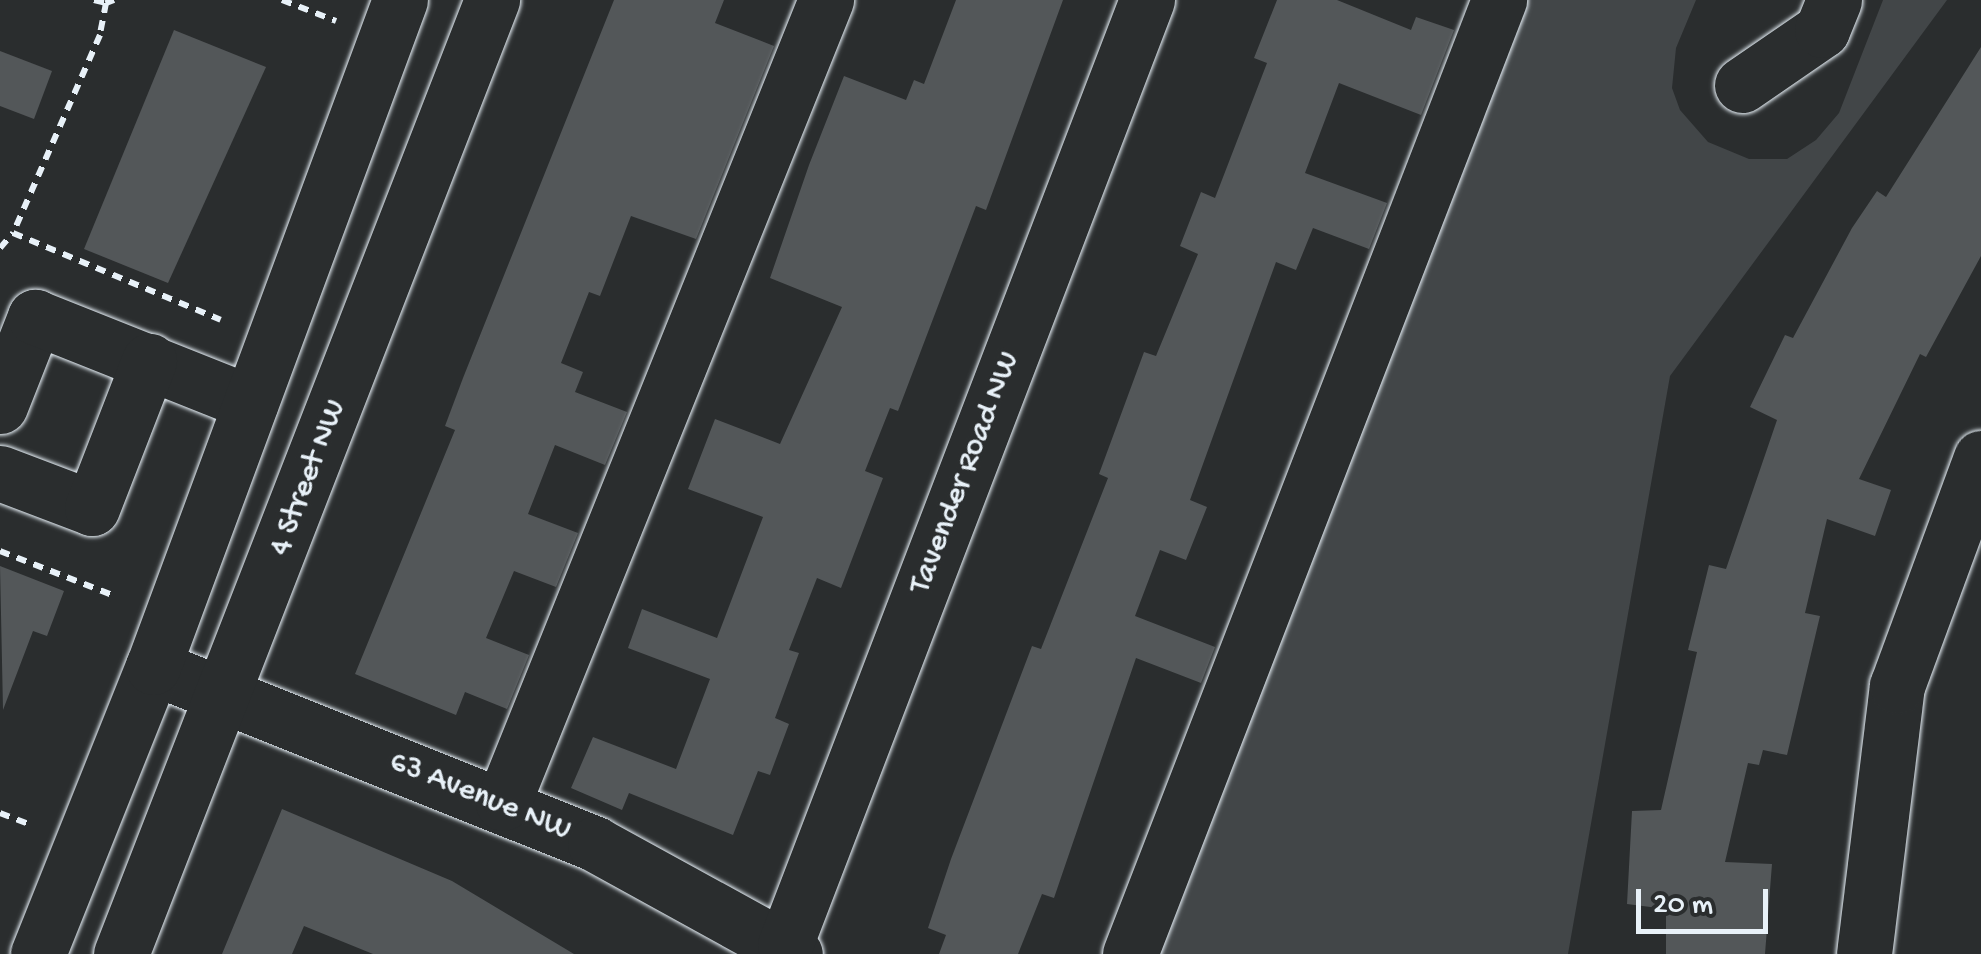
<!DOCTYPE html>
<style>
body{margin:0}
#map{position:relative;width:1981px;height:954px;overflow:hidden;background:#2a2d2e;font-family:"Gochi Hand",sans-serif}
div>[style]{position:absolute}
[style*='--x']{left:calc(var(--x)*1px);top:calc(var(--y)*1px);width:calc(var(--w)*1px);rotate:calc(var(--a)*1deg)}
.green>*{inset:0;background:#424648}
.building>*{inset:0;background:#535759}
.path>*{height:6px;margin-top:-3px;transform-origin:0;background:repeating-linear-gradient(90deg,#e8f1f8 0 10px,transparent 0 18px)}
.roads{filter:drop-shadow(0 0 2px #e8f1f8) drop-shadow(0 0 2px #e8f1f8)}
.minor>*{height:55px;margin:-27.5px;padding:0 27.5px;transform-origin:27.5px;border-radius:27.5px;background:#2a2d2e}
.major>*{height:55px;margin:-27.5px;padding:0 27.5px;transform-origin:27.5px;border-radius:27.5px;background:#2a2d2e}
span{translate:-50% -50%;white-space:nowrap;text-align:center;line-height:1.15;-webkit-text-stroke:8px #2a2d2e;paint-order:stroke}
.street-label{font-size:32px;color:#e8f1f8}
.scale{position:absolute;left:1636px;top:889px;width:132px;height:45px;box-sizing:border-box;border:5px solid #e8f1f8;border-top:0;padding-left:12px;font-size:30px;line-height:35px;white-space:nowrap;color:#e8f1f8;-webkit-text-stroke:8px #2a2d2e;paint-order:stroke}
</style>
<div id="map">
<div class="green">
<div style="clip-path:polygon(1516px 0,1696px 0,1676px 48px,1672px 88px,1680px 110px,1708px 142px,1749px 159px,1787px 159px,1816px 140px,1839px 113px,1883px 0,1947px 0,1670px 376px,1568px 954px,1155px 954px)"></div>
</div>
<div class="building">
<div style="clip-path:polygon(614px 0,724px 0,715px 23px,774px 46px,696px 239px,631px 216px,600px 296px,589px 292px,561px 363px,583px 372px,575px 392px,627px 412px,605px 465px,555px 445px,528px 514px,578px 533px,556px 587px,514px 571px,486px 638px,529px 655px,507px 709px,465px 692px,456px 715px,355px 674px,455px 430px,445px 426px,463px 378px)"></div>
<div style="clip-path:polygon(956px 0,1063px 0,986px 210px,976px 206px,898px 411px,890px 408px,865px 471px,883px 478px,841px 588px,817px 578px,789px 650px,799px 653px,775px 718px,789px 724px,770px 775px,758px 771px,733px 835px,629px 793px,622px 810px,571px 788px,593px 737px,676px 769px,710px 679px,628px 648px,642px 609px,717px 638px,763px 517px,688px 489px,715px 419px,780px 444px,842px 307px,770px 278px,809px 165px,844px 76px,906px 100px,914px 80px,924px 84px)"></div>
<div style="clip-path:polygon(1277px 0,1337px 0,1411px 30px,1416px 17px,1454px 30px,1421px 115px,1339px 83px,1305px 173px,1387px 203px,1369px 249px,1313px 228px,1296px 270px,1276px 262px,1190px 500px,1207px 507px,1186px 560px,1160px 550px,1135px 616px,1215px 647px,1201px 683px,1136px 658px,1054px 898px,1042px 894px,1018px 954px,939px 954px,946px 935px,928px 928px,951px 859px,1032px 646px,1041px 649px,1108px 478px,1099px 474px,1144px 352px,1156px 356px,1198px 254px,1180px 246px,1201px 192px,1215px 198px,1267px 63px,1254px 58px)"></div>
<div style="clip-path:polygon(174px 30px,266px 67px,168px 283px,84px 249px)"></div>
<div style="clip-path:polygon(1981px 47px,1981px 256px,1926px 357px,1920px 354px,1859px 479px,1891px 490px,1875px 536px,1827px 519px,1805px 613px,1820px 616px,1787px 755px,1763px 750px,1759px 765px,1748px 763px,1725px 862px,1772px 864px,1765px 954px,1666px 954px,1666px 909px,1627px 904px,1632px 811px,1661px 810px,1697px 652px,1688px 650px,1709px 565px,1726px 569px,1777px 420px,1750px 407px,1785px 335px,1793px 338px,1852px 228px,1877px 191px,1886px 197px)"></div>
<div style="clip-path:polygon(0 51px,52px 71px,34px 119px,0 106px)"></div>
<div style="clip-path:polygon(0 566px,64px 591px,47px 636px,33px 631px,3px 710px)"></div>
<div style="clip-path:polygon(282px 809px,452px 881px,574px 954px,373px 954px,304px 926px,292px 954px,222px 954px)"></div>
</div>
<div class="path">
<div style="--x:94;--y:0;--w:12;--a:14"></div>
<div style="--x:114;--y:0;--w:9;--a:159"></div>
<div style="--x:106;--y:3;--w:33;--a:101"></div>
<div style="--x:100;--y:35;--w:216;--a:113.7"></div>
<div style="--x:13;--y:233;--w:225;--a:22.7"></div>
<div style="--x:282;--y:0;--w:58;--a:21.3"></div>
<div style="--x:0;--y:248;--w:20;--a:-49"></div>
<div style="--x:0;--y:551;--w:123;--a:21.4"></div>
<div style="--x:0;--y:813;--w:30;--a:21"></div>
</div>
<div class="roads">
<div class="minor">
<div style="--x:1742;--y:85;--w:97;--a:-34.5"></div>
<div style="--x:1822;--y:30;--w:32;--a:-68"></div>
<div style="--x:0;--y:406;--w:96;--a:-68.5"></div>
<div style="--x:35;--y:317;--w:232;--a:21.7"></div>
<div style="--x:0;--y:473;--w:98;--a:20.8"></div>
<div style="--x:92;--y:508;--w:158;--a:-68.8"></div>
<div style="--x:153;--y:667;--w:476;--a:21.8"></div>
<div style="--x:595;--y:844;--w:228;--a:28.8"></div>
<div style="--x:503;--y:803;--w:866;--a:-68.09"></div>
<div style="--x:785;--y:945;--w:1012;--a:-69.04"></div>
<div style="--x:1130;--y:954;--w:1023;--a:-68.85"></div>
<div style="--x:1864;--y:954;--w:270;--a:-83"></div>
<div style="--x:1897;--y:686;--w:243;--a:-69.8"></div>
</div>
<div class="major">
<div style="--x:38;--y:954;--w:309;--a:-68.2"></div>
<div style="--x:153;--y:667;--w:711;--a:-69.68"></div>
<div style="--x:121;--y:954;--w:1024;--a:-68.75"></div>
</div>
</div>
<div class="street-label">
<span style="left:966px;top:473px;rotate:-69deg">Tavender Road NW</span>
<span style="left:309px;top:478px;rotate:-69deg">4 Street NW</span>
<span style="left:480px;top:797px;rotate:22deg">63 Avenue NW</span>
</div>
<div class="scale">20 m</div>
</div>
